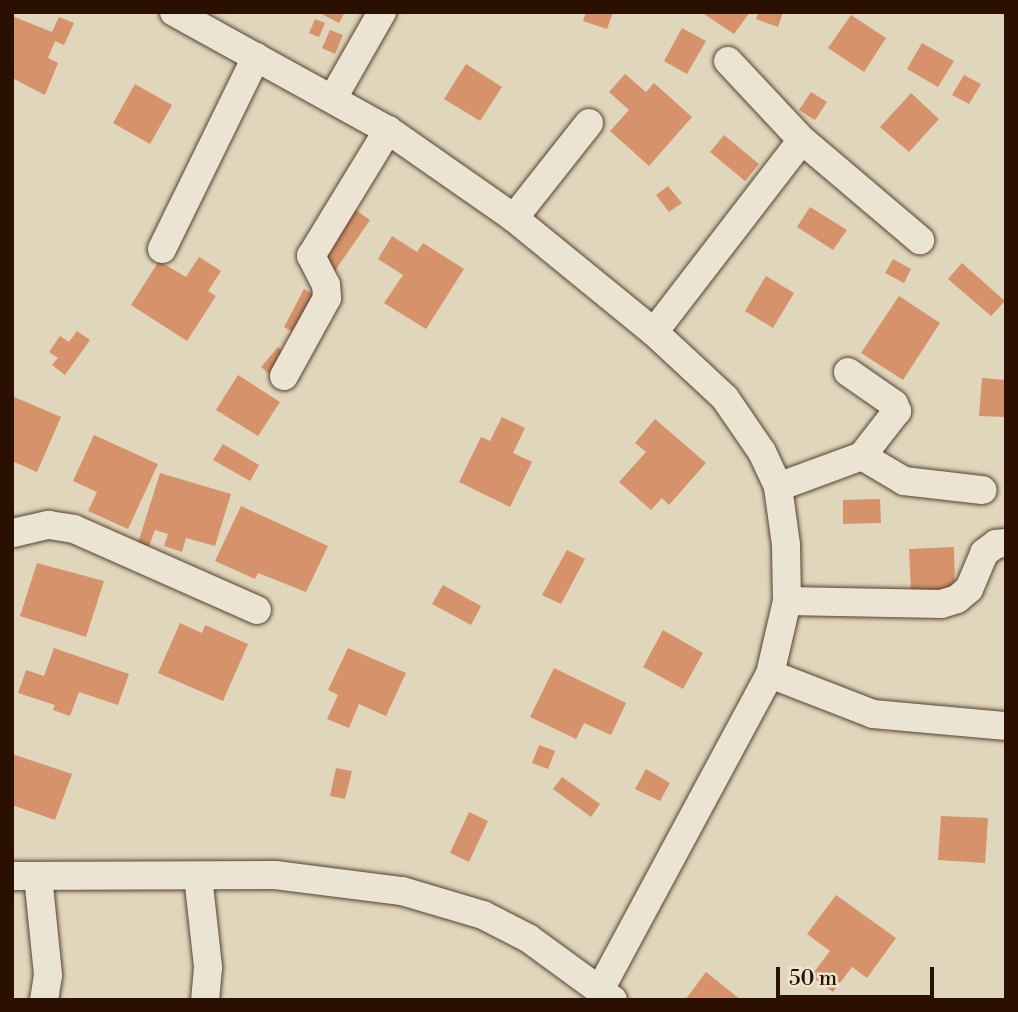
<!DOCTYPE html>
<style>
body{margin:0}
#map{position:relative;width:1018px;height:1012px;overflow:hidden;background:#e0d6bb;font-family:"Libre Bodoni",serif}
div>[style]{position:absolute}
[style*='--x']{left:calc(var(--x)*1px);top:calc(var(--y)*1px);width:calc(var(--w)*1px);rotate:calc(var(--a)*1deg)}
.building>*{inset:0;background:#d6936b}
.roads{filter:drop-shadow(0 0 2px #584130) drop-shadow(0 0 2px #584130)}
.minor>*{height:28px;margin:-14px;padding:0 14px;transform-origin:14px;border-radius:14px;background:#ebe4d3}
span{translate:-50% -50%;white-space:nowrap;text-align:center;line-height:1.15;-webkit-text-stroke:5px #ebe4d3;paint-order:stroke}
.frame{position:absolute;inset:0;border:14px solid #2b0f01;pointer-events:none}
.scale{position:absolute;left:776px;top:967px;width:158px;height:32px;box-sizing:border-box;border:4px solid #2b0f01;border-top:0;padding-left:9px;font-size:21px;line-height:24px;white-space:nowrap;color:#2b0f01;-webkit-text-stroke:5px #ebe4d3;paint-order:stroke}
</style>
<div id="map">
<div class="building">
<div style="clip-path:polygon(318px 12px,345px 12px,339px 23px)"></div>
<div style="clip-path:polygon(586px 12px,613px 12px,607px 29px,583px 21px)"></div>
<div style="clip-path:polygon(701px 12px,750px 12px,734px 34px)"></div>
<div style="clip-path:polygon(759px 12px,783px 12px,778px 27px,756px 19px)"></div>
<div style="clip-path:polygon(851px 15px,886px 38px,864px 72px,828px 48px)"></div>
<div style="clip-path:polygon(12px 16px,52px 32px,59px 17px,74px 23px,64px 45px,55px 41px,48px 58px,58px 63px,45px 95px,12px 78px)"></div>
<div style="clip-path:polygon(315px 19px,325px 23px,319px 37px,309px 33px)"></div>
<div style="clip-path:polygon(682px 28px,706px 41px,687px 74px,664px 61px)"></div>
<div style="clip-path:polygon(330px 30px,343px 35px,335px 54px,322px 48px)"></div>
<div style="clip-path:polygon(922px 43px,954px 61px,938px 87px,907px 69px)"></div>
<div style="clip-path:polygon(466px 64px,502px 87px,480px 121px,444px 99px)"></div>
<div style="clip-path:polygon(625px 74px,646px 92px,654px 83px,692px 117px,649px 166px,610px 131px,629px 110px,609px 92px)"></div>
<div style="clip-path:polygon(964px 75px,981px 84px,969px 104px,952px 95px)"></div>
<div style="clip-path:polygon(135px 84px,172px 105px,150px 144px,113px 123px)"></div>
<div style="clip-path:polygon(811px 92px,827px 102px,815px 120px,799px 110px)"></div>
<div style="clip-path:polygon(911px 93px,939px 119px,909px 152px,880px 127px)"></div>
<div style="clip-path:polygon(724px 135px,759px 164px,745px 181px,710px 152px)"></div>
<div style="clip-path:polygon(668px 186px,682px 203px,669px 212px,656px 195px)"></div>
<div style="clip-path:polygon(810px 207px,847px 230px,833px 250px,797px 227px)"></div>
<div style="clip-path:polygon(353px 208px,370px 220px,332px 275px,315px 263px)"></div>
<div style="clip-path:polygon(392px 236px,417px 252px,423px 243px,464px 269px,426px 329px,384px 303px,403px 275px,378px 259px)"></div>
<div style="clip-path:polygon(199px 257px,221px 271px,208px 291px,216px 296px,187px 341px,131px 305px,159px 261px,186px 277px)"></div>
<div style="clip-path:polygon(893px 259px,911px 269px,904px 283px,885px 273px)"></div>
<div style="clip-path:polygon(962px 263px,1005px 301px,991px 316px,948px 279px)"></div>
<div style="clip-path:polygon(766px 276px,794px 293px,773px 328px,745px 311px)"></div>
<div style="clip-path:polygon(304px 289px,321px 298px,301px 336px,284px 327px)"></div>
<div style="clip-path:polygon(899px 296px,940px 323px,903px 380px,861px 353px)"></div>
<div style="clip-path:polygon(77px 331px,90px 340px,65px 375px,52px 365px,58px 358px,49px 352px,60px 336px,69px 342px)"></div>
<div style="clip-path:polygon(278px 347px,292px 358px,274px 378px,261px 367px)"></div>
<div style="clip-path:polygon(238px 375px,280px 402px,258px 436px,216px 410px)"></div>
<div style="clip-path:polygon(982px 378px,1006px 380px,1006px 417px,979px 416px)"></div>
<div style="clip-path:polygon(12px 396px,61px 417px,37px 472px,12px 461px)"></div>
<div style="clip-path:polygon(502px 417px,525px 428px,513px 453px,532px 462px,510px 507px,459px 482px,481px 437px,490px 441px)"></div>
<div style="clip-path:polygon(655px 419px,706px 463px,669px 505px,662px 498px,651px 510px,619px 482px,646px 452px,635px 443px)"></div>
<div style="clip-path:polygon(94px 435px,158px 464px,128px 529px,88px 511px,97px 492px,73px 481px)"></div>
<div style="clip-path:polygon(223px 444px,259px 465px,250px 481px,213px 460px)"></div>
<div style="clip-path:polygon(160px 473px,231px 494px,215px 546px,186px 538px,182px 552px,164px 546px,168px 534px,155px 530px,149px 546px,138px 543px)"></div>
<div style="clip-path:polygon(880px 499px,881px 523px,843px 524px,843px 500px)"></div>
<div style="clip-path:polygon(241px 506px,328px 546px,306px 592px,258px 573px,255px 579px,215px 561px)"></div>
<div style="clip-path:polygon(954px 547px,955px 590px,911px 591px,909px 549px)"></div>
<div style="clip-path:polygon(567px 550px,585px 559px,561px 604px,542px 595px)"></div>
<div style="clip-path:polygon(37px 563px,104px 581px,86px 637px,20px 616px)"></div>
<div style="clip-path:polygon(443px 585px,481px 606px,471px 625px,432px 604px)"></div>
<div style="clip-path:polygon(180px 623px,202px 633px,205px 625px,248px 644px,223px 701px,158px 673px)"></div>
<div style="clip-path:polygon(663px 630px,703px 653px,683px 689px,643px 667px)"></div>
<div style="clip-path:polygon(54px 648px,129px 674px,118px 705px,79px 692px,70px 716px,53px 710px,55px 705px,18px 693px,26px 670px,44px 676px)"></div>
<div style="clip-path:polygon(348px 648px,406px 673px,386px 716px,359px 704px,349px 728px,327px 719px,338px 695px,328px 690px)"></div>
<div style="clip-path:polygon(554px 668px,626px 703px,611px 735px,584px 723px,576px 739px,530px 717px)"></div>
<div style="clip-path:polygon(539px 745px,555px 751px,548px 769px,532px 763px)"></div>
<div style="clip-path:polygon(12px 754px,72px 774px,55px 820px,12px 805px)"></div>
<div style="clip-path:polygon(336px 768px,352px 771px,345px 799px,330px 796px)"></div>
<div style="clip-path:polygon(646px 769px,670px 783px,660px 801px,635px 789px)"></div>
<div style="clip-path:polygon(562px 777px,600px 804px,591px 817px,553px 789px)"></div>
<div style="clip-path:polygon(469px 812px,488px 821px,469px 862px,450px 853px)"></div>
<div style="clip-path:polygon(941px 816px,988px 818px,985px 863px,938px 860px)"></div>
<div style="clip-path:polygon(836px 895px,896px 938px,867px 978px,852px 967px,833px 992px,811px 976px,830px 951px,807px 934px)"></div>
<div style="clip-path:polygon(706px 972px,741px 1000px,685px 1000px)"></div>
</div>
<div class="roads">
<div class="minor">
<div style="--x:174;--y:12;--w:244;--a:28.9"></div>
<div style="--x:388;--y:130;--w:154;--a:34.9"></div>
<div style="--x:514;--y:218;--w:181;--a:39.2"></div>
<div style="--x:654;--y:332;--w:97;--a:42.9"></div>
<div style="--x:725;--y:398;--w:65;--a:55.6"></div>
<div style="--x:762;--y:452;--w:38;--a:65"></div>
<div style="--x:778;--y:487;--w:59;--a:82.1"></div>
<div style="--x:786;--y:545;--w:56;--a:89"></div>
<div style="--x:787;--y:601;--w:75;--a:103.1"></div>
<div style="--x:770;--y:674;--w:357;--a:118.3"></div>
<div style="--x:728;--y:61;--w:108;--a:46.9"></div>
<div style="--x:802;--y:140;--w:155;--a:40.3"></div>
<div style="--x:333;--y:98;--w:99;--a:-60.3"></div>
<div style="--x:514;--y:218;--w:121;--a:-51.7"></div>
<div style="--x:162;--y:249;--w:214;--a:-63.9"></div>
<div style="--x:654;--y:332;--w:242;--a:-52.4"></div>
<div style="--x:848;--y:372;--w:56;--a:34.8"></div>
<div style="--x:894;--y:404;--w:8;--a:67"></div>
<div style="--x:897;--y:411;--w:57;--a:127.9"></div>
<div style="--x:284;--y:376;--w:89;--a:-61.1"></div>
<div style="--x:327;--y:298;--w:13;--a:-94"></div>
<div style="--x:326;--y:285;--w:33;--a:-117"></div>
<div style="--x:311;--y:256;--w:148;--a:-58.6"></div>
<div style="--x:778;--y:487;--w:90;--a:-20.3"></div>
<div style="--x:862;--y:456;--w:49;--a:30.8"></div>
<div style="--x:904;--y:481;--w:79;--a:6.6"></div>
<div style="--x:13;--y:533;--w:37;--a:-13"></div>
<div style="--x:49;--y:525;--w:25;--a:9"></div>
<div style="--x:74;--y:529;--w:200;--a:23.9"></div>
<div style="--x:787;--y:601;--w:154;--a:1.1"></div>
<div style="--x:941;--y:604;--w:17;--a:-17"></div>
<div style="--x:957;--y:599;--w:16;--a:-40"></div>
<div style="--x:969;--y:589;--w:39;--a:-67"></div>
<div style="--x:984;--y:553;--w:15;--a:-37"></div>
<div style="--x:996;--y:544;--w:10;--a:-6"></div>
<div style="--x:770;--y:674;--w:110;--a:21.2"></div>
<div style="--x:873;--y:714;--w:134;--a:5.2"></div>
<div style="--x:12;--y:876;--w:263;--a:-0.2"></div>
<div style="--x:275;--y:875;--w:128;--a:7.2"></div>
<div style="--x:402;--y:891;--w:84;--a:16.5"></div>
<div style="--x:483;--y:915;--w:51;--a:27.1"></div>
<div style="--x:528;--y:938;--w:105;--a:36.1"></div>
<div style="--x:38;--y:876;--w:100;--a:84.2"></div>
<div style="--x:48;--y:975;--w:25;--a:99"></div>
<div style="--x:198;--y:876;--w:92;--a:83.7"></div>
<div style="--x:208;--y:967;--w:33;--a:95"></div>
</div>
</div>
<div class="frame"></div>
<div class="scale">50 m</div>
</div>
